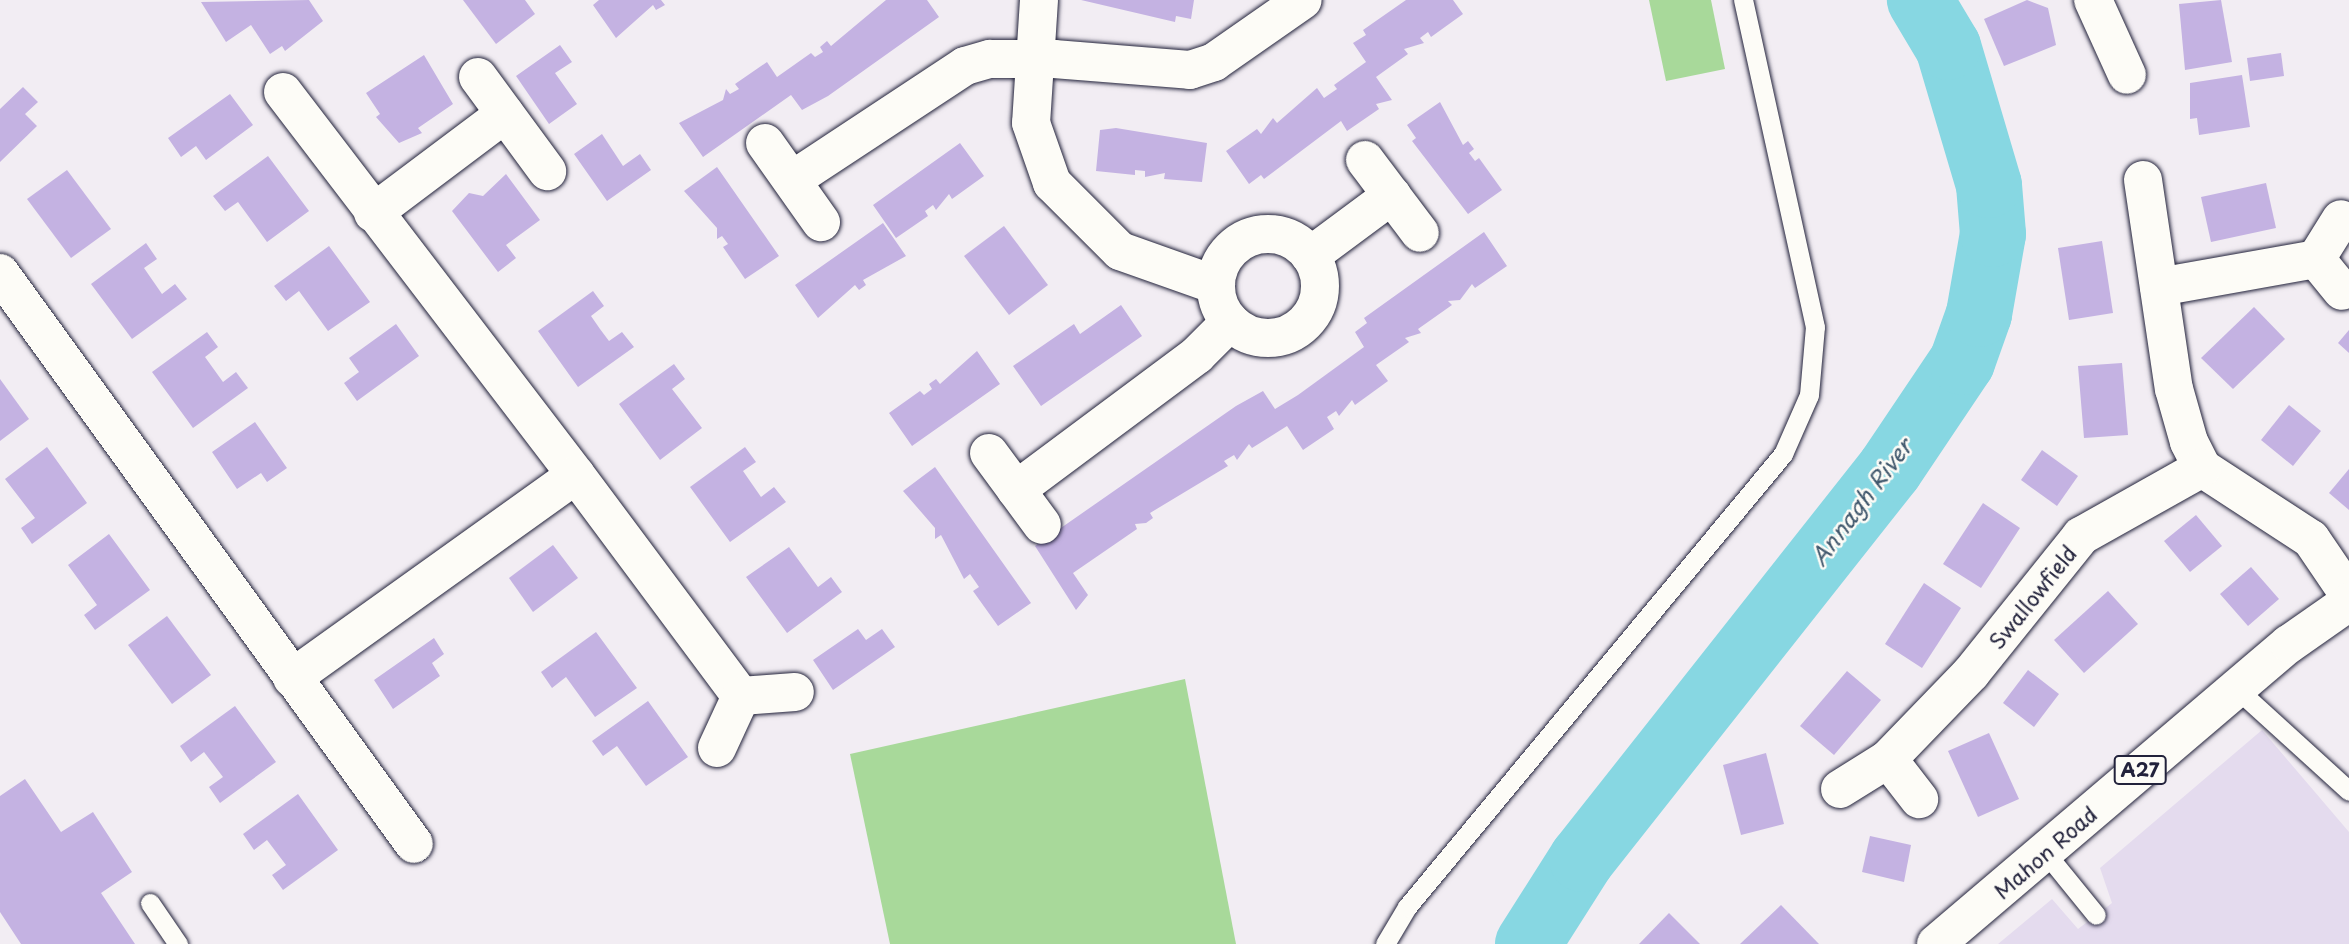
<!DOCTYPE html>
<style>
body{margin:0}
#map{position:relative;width:2349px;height:944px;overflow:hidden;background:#f2edf3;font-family:"Playpen Sans",sans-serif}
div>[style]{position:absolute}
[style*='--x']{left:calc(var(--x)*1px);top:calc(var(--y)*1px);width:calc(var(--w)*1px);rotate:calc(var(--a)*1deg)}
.built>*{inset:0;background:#e4dbee}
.green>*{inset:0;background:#a8d99a}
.river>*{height:66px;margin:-33px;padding:0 33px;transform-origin:33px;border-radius:33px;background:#87d7e2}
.building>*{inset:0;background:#c4b2e2}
.roads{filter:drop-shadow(0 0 2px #22223b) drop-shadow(0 0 2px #22223b)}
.lane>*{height:19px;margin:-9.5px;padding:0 9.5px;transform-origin:9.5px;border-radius:9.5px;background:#fdfcf7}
.street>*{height:38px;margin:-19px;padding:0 19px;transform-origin:19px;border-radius:19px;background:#fdfcf7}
.street>.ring{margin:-19px;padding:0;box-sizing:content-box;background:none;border:38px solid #fdfcf7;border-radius:50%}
.highway>*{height:38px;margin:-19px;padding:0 19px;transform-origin:19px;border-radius:19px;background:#fdfcf7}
span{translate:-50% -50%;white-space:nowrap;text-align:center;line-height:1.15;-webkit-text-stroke:5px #fdfcf7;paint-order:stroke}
.shield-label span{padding:2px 5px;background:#fdfcf7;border:2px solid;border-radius:5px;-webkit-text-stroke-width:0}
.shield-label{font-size:19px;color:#22223b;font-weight:700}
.street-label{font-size:21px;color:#22223b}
.water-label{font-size:23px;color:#40586d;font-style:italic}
</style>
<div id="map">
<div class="built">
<div style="clip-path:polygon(2262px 730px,2349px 832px,2349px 944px,1998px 944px,2052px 899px,2078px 929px,2112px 903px,2100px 868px)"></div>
</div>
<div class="green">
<div style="clip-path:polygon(1649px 0,1711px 0,1725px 69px,1666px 81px)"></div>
<div style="clip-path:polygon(1185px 679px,1236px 944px,890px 944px,850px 754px)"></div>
</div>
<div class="river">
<div style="--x:1528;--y:944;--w:101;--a:-57.6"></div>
<div style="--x:1582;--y:859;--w:497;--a:-51.7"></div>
<div style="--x:1890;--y:469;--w:129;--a:-56.1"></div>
<div style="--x:1962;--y:362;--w:51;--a:-70.5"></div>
<div style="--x:1979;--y:314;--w:81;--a:-80.1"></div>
<div style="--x:1993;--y:234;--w:49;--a:-94.7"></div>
<div style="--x:1989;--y:185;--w:144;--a:-106.5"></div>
<div style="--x:1948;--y:47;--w:55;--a:-120.8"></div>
</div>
<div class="building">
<div style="clip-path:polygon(309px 0,323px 21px,285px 51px,282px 46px,270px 54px,251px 25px,226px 42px,201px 2px)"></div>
<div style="clip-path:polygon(463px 0,525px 0,535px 14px,496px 44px)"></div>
<div style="clip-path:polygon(599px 0,661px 0,665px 5px,656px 10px,653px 5px,616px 38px,593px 5px)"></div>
<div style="clip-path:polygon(886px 0,927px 0,939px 17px,828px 96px,802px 110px,791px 95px,703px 157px,679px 123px,723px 100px,726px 89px,730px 94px,739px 89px,735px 84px,767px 62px,777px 77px,811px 53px,815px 57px,823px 52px,820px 47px,827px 41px,831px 46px)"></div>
<div style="clip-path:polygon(1081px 0,1194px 0,1191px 19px,1176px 16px,1175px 22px)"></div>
<div style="clip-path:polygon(1406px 0,1453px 0,1463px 14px,1431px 37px,1428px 32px,1420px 38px,1424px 43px,1404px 49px,1408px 54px,1376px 77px,1392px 100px,1376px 104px,1379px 109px,1347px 131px,1341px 121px,1264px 179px,1261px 175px,1249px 184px,1226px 151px,1257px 129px,1261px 134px,1273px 118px,1277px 123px,1317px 88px,1324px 98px,1337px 89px,1334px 85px,1366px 62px,1353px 43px,1366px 35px,1363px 30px)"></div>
<div style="clip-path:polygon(2027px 0,2048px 8px,2056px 45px,2004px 66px,1984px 19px)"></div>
<div style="clip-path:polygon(2221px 0,2232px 62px,2185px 70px,2179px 4px)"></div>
<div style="clip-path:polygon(560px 45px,572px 62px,555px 73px,577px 104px,549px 124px,516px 76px)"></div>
<div style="clip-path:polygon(2281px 53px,2284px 76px,2250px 81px,2247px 58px)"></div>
<div style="clip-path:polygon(424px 55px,453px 104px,418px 128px,422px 133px,399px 143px,376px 117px,380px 114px,366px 93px)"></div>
<div style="clip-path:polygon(2242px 75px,2250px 127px,2199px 135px,2197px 118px,2190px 119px,2190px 83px)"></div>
<div style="clip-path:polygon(23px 87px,38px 102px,25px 114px,37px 126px,0 162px,0 109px)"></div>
<div style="clip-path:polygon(230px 94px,253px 125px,206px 160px,196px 146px,181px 157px,168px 138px)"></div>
<div style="clip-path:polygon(1440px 102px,1463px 145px,1468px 141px,1474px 149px,1469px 153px,1475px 161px,1479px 158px,1502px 190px,1468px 214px,1412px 141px,1416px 138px,1407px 125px)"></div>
<div style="clip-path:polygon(1116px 128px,1207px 143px,1202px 182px,1164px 179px,1165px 173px,1145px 177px,1145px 171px,1135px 170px,1135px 175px,1096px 171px,1100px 130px)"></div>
<div style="clip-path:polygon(602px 134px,623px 166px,640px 154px,651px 170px,607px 201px,574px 154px)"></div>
<div style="clip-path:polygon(960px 143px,984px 176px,952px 199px,949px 194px,936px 210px,933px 205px,925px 211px,928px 216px,896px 238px,873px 205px)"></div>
<div style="clip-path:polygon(268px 156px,309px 211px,267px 242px,238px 202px,225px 211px,213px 196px)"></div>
<div style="clip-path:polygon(717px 167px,779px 256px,745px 279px,723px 247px,728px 244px,722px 236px,717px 239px,717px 228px,684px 191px)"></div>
<div style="clip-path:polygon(67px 170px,111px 229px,71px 258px,27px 199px)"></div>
<div style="clip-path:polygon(506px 174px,540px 220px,506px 245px,516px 258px,498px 272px,452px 211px,469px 193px,483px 196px)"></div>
<div style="clip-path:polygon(2266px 183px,2276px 228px,2211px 242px,2201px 197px)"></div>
<div style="clip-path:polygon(883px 223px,906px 256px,863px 280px,866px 285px,859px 290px,855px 285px,818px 318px,795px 285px)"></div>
<div style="clip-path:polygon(1004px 226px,1048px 285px,1009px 315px,964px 256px)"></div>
<div style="clip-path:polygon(1484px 232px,1507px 266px,1475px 288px,1472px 284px,1460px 300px,1448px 301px,1452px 305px,1418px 329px,1421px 333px,1405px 338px,1409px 342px,1376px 365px,1388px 381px,1355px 405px,1352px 400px,1339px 416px,1336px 411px,1327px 417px,1334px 429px,1303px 450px,1287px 426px,1252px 448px,1249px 444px,1237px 460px,1234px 455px,1224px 461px,1228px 466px,1150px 513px,1153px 518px,1146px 523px,1135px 524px,1137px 529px,1073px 573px,1088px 595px,1076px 610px,1035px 546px,1236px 406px,1263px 391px,1275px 409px,1298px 395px,1364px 347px,1355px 332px,1367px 323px,1364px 318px)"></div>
<div style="clip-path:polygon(2102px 241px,2113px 313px,2069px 320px,2058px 248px)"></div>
<div style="clip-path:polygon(146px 243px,157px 259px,144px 268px,162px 294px,175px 284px,187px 299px,132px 339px,91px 284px)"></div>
<div style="clip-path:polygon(329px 246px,370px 302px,328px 331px,299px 291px,286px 301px,274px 286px)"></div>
<div style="clip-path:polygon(593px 291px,604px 306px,591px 316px,600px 329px,609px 341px,622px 332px,634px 347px,578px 387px,538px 331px)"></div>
<div style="clip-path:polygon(1121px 305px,1142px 336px,1041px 406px,1013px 366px,1074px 324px,1080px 334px)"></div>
<div style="clip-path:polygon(2254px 307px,2285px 339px,2233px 389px,2201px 358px)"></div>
<div style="clip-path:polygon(396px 324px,419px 356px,357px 401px,344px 383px,359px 372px,349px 358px)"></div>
<div style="clip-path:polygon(2349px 330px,2349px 353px,2338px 343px)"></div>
<div style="clip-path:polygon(207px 332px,218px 347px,205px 357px,223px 382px,236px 372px,248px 388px,193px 428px,152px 372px)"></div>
<div style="clip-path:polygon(977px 351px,1000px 384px,912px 446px,889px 413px,920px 391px,924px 395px,932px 389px,929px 384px,936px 379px,940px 384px)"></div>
<div style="clip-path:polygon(2122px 363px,2128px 435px,2084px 438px,2078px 366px)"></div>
<div style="clip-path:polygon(674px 364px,685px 379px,672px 389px,702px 428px,660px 460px,619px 404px)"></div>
<div style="clip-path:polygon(0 379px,29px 419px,0 441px)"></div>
<div style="clip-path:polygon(2289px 405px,2321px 431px,2293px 466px,2261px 440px)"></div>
<div style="clip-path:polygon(255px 422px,287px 468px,267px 482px,261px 473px,237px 489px,212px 452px)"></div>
<div style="clip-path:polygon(47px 447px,87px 503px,32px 544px,21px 528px,35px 518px,5px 479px)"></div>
<div style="clip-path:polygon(745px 447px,756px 462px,743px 471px,761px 497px,774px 487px,786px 502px,730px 542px,690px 487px)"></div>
<div style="clip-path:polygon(2042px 450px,2078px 476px,2057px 506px,2021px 480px)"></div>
<div style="clip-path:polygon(935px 467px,1031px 603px,998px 626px,973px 591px,979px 587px,970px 574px,964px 579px,941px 535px,935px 539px,935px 528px,903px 491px)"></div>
<div style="clip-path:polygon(2349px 469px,2349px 510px,2329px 493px)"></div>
<div style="clip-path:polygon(1983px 503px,2020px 528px,1981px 588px,1943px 564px)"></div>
<div style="clip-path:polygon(2196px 515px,2222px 546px,2190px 572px,2164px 541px)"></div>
<div style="clip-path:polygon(109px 534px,150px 590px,95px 630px,84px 615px,97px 605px,68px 565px)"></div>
<div style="clip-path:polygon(553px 545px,578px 578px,533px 612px,509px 578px)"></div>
<div style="clip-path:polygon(789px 547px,818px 587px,831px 577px,842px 592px,787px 633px,746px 577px)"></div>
<div style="clip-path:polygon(2251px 567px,2279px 599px,2248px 626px,2220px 594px)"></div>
<div style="clip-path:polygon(1924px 583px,1961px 608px,1922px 668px,1885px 644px)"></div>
<div style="clip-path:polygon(2108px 591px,2138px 624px,2084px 673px,2054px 640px)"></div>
<div style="clip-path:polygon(167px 616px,211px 675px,172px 704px,128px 645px)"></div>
<div style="clip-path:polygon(858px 629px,866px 640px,882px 629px,895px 647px,833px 690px,813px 660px)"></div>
<div style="clip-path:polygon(596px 632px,637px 688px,595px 717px,566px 677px,552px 688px,541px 672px)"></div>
<div style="clip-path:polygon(434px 638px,444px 654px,432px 663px,440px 676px,393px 709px,374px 680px)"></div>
<div style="clip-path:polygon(2028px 670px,2059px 694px,2034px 727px,2003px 703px)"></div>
<div style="clip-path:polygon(1847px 671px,1881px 700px,1834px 755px,1800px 726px)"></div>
<div style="clip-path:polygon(648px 701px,688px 757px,646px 786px,617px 746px,603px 756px,592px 741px)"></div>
<div style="clip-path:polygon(235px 706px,276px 762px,220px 803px,209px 787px,223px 777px,204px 752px,191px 762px,180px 746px)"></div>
<div style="clip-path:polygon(1989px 733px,2019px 799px,1978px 817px,1948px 751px)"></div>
<div style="clip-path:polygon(1766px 753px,1784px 824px,1741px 835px,1723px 765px)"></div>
<div style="clip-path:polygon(25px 779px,61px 832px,93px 812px,132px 872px,101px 893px,135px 944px,21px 944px,0 912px,0 796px)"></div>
<div style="clip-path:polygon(298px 794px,338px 850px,283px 890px,272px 875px,286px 865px,267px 840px,254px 850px,243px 834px)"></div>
<div style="clip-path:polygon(1870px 836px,1911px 845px,1904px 882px,1862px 872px)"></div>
<div style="clip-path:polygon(1781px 905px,1819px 944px,1740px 944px)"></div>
<div style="clip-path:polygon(1669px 913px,1700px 944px,1639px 944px)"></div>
</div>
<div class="roads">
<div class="lane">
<div style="--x:2237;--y:689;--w:151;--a:42.3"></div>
<div style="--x:2044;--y:851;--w:82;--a:50.9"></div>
<div style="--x:150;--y:903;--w:50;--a:55.7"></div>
<div style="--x:1385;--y:944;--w:43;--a:-59.3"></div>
<div style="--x:1407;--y:907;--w:589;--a:-50.31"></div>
<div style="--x:1783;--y:454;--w:64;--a:-66.2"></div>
<div style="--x:1809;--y:395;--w:68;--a:-85"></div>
<div style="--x:1815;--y:327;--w:335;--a:-102.4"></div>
</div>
<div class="street">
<div style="--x:1039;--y:0;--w:123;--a:93.7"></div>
<div style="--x:1031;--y:123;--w:64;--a:70.7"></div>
<div style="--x:1052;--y:183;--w:96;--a:45"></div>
<div style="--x:1120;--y:251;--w:102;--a:19.5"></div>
<div style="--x:2093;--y:0;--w:82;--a:65.6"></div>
<div style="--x:478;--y:77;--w:117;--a:53.7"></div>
<div style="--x:283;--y:92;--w:482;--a:52.6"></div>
<div style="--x:765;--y:143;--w:97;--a:54.7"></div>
<div style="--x:1365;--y:160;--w:91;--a:53"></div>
<div style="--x:792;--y:180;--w:207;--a:-33.4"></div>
<div style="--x:965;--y:66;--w:26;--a:-16"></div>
<div style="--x:990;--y:59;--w:64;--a:0"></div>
<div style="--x:1054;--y:59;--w:136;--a:4.6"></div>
<div style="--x:1190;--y:70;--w:25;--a:-18"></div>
<div style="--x:1214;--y:62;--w:108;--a:-34.9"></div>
<div style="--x:2143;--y:180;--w:211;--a:81.6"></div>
<div style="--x:2174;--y:389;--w:55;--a:74.2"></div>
<div style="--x:2189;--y:442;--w:29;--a:63"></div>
<div style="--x:2202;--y:468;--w:130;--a:33.1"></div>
<div style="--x:2311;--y:539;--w:68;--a:55.8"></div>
<div style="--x:373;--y:213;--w:165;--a:-36.9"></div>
<div class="ring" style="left:1216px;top:234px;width:66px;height:66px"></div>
<div style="--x:1310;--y:256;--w:102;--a:-36.6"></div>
<div style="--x:2316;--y:259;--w:41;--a:50.9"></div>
<div style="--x:0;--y:273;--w:705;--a:54.06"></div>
<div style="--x:2159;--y:287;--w:159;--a:-10.1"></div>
<div style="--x:2316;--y:259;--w:47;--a:-58"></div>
<div style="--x:989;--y:453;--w:89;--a:53.6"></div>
<div style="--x:1016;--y:490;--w:226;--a:-36.7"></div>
<div style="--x:1197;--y:355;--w:47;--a:-45"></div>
<div style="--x:292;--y:678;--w:349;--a:-35.6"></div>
<div style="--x:576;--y:475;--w:276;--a:53.3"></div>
<div style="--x:717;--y:748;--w:57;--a:-65.2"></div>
<div style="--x:741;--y:696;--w:54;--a:-4.2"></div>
<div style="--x:1888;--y:759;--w:51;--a:52.2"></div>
<div style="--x:1840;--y:789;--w:57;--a:-32"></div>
<div style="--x:1888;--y:759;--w:120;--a:-46"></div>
<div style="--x:1971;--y:673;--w:176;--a:-51.2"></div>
<div style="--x:2081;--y:536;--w:139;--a:-29.3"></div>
</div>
<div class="highway">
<div style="--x:1936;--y:944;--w:463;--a:-40.4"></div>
<div style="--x:2289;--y:644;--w:73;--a:-35"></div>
</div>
</div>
<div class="shield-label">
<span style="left:2140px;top:770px">A27</span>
</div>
<div class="street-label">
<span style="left:2032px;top:597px;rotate:-51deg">Swallowfield</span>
<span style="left:2045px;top:852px;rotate:-41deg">Mahon Road</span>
</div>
<div class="water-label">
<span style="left:1861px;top:502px;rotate:-53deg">Annagh River</span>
</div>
</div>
